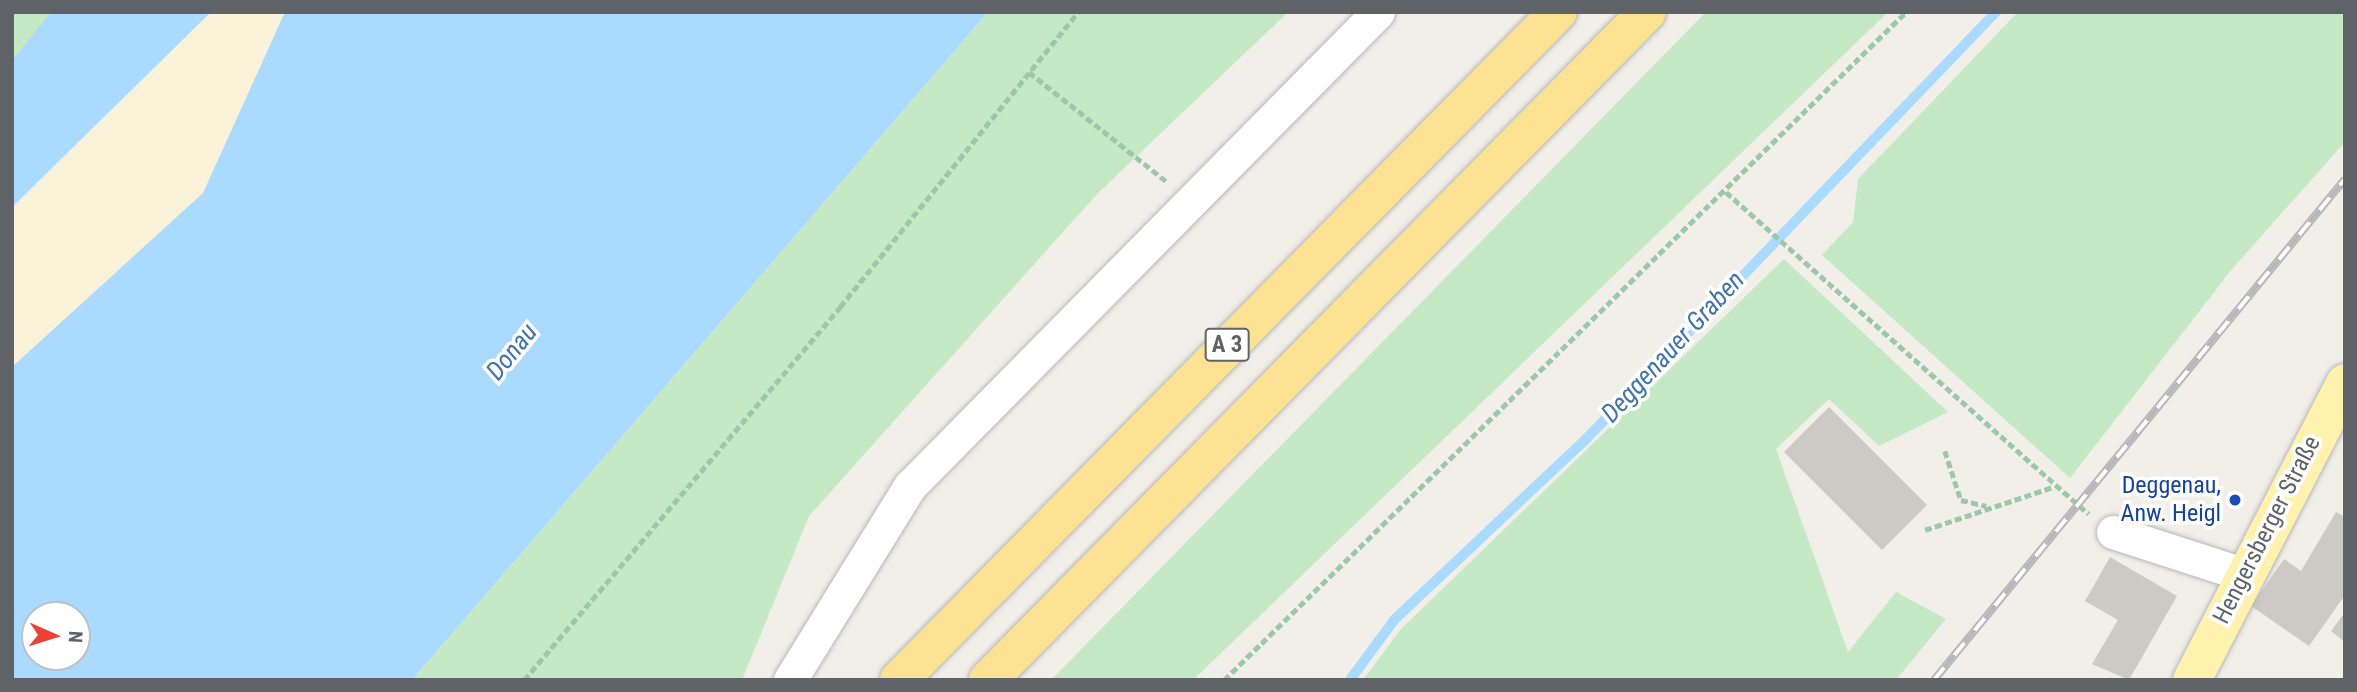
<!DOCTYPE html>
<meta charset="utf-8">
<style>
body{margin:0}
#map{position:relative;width:2357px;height:692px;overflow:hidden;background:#f1efe8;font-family:"Roboto Condensed",sans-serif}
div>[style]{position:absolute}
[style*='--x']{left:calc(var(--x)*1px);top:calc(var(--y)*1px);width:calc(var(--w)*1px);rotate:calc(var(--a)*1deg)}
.green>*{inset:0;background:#c5e8c5}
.sand>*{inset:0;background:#fbf3d9}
.water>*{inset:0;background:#aadaff}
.stream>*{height:10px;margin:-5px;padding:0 5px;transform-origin:5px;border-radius:5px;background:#aadaff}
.building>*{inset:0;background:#cccac5}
.path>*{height:4.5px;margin-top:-2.25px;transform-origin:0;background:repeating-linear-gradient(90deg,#9cc7a9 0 7px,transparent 0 10.5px)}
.roads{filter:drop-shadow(0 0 2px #b5b8bc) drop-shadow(0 0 2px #b5b8bc)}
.minor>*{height:33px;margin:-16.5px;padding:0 16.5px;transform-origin:16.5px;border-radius:16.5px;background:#fff}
.major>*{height:38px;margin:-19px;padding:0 19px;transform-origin:19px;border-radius:19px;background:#fff2af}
.highway>*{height:38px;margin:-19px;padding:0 19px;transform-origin:19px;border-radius:19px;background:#fde293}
.rail>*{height:8px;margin-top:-4px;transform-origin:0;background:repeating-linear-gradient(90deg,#fff 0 16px,#b6b7b8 0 32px);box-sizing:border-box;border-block:2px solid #b6b7b8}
.dots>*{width:19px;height:19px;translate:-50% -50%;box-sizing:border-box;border:4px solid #fff;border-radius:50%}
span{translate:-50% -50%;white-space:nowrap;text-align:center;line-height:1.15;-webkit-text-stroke:7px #fff;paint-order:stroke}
.shield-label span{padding:2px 5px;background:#fff;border:2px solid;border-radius:5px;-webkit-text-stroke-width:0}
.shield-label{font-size:23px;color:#5f6368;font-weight:700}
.transit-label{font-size:24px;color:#164399}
.right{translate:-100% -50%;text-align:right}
.street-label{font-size:24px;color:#5f6368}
.water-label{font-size:26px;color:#4174aa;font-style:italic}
.frame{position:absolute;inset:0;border:14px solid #5f6368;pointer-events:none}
.north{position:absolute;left:21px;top:601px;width:70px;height:70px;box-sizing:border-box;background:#fff;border:2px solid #bfc1c3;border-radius:50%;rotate:93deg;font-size:19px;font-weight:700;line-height:28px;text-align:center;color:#5f6368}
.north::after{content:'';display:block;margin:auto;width:24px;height:32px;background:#ea4335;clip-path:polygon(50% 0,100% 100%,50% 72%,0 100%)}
</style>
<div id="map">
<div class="green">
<div style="clip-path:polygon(12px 12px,55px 12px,12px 66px)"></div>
<div style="clip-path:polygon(988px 12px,1288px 12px,1097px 194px,809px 516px,742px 680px,412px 680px)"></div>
<div style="clip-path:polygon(1706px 12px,1888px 12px,1193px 680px,1051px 680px)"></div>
<div style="clip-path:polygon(2018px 12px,2345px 12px,2345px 142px,2232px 269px,2070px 478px,1822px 255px,1853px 222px,1858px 179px)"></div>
<div style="clip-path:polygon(1784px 259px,1948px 412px,1879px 446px,1829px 399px,1776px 449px,1848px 652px,1896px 592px,1946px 619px,1896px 680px,1363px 680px,1400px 630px)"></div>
</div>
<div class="sand">
<div style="clip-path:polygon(212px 12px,285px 12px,203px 193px,12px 367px,12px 210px)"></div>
</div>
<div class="water">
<div style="clip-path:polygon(51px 12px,211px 12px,12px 207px,12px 61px)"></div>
<div style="clip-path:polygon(evenodd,285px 12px,988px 12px,412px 680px,12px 680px,12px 367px,203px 193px,285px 12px,35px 615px,77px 615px,77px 657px,35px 657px,35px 615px)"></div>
</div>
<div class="stream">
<div style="--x:1350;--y:680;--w:74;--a:-53.7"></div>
<div style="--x:1394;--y:620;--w:265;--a:-43.3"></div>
<div style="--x:1587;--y:438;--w:591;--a:-46.17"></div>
</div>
<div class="building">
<div style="clip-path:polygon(1829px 407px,1927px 505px,1882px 550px,1784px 452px)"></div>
<div style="clip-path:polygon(2336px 512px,2345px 517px,2345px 595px,2309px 646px,2251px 606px,2284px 559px,2301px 571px)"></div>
<div style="clip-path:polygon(2110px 557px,2177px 596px,2129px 680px,2092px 664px,2118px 620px,2085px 601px)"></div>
<div style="clip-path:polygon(2345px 612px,2345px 642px,2331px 631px)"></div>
</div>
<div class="path">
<div style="--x:1029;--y:72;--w:175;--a:38.5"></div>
<div style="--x:1726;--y:192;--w:485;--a:41.6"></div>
<div style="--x:1945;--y:451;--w:52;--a:71.9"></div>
<div style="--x:1961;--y:500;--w:26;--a:13"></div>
<div style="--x:1925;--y:530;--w:135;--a:-18.6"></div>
<div style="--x:524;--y:680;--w:489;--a:-49.7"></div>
<div style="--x:840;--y:307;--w:379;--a:-51.1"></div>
<div style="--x:1224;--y:680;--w:955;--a:-44.41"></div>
</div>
<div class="roads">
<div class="minor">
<div style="--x:2113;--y:532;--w:137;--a:17.9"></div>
<div style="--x:790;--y:680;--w:228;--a:-58.3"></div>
<div style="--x:910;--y:486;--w:666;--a:-45.36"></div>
</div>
<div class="major">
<div style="--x:2192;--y:680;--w:334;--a:-62.7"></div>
</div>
<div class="highway">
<div style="--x:899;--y:680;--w:938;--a:-45.39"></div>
<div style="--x:988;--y:680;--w:938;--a:-45.39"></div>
</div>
</div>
<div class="rail">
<div style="--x:1934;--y:680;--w:648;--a:-50.64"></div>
</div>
<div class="dots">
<div style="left:2235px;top:500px;background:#1a4fb4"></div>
</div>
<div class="shield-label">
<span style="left:1227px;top:345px">A 3</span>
</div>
<div class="transit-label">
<span class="right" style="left:2221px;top:500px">Deggenau,<br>Anw. Heigl</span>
</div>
<div class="street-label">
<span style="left:2267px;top:530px;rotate:-63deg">Hengersberger Straße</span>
</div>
<div class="water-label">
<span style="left:1673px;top:347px;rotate:-47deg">Deggenauer Graben</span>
<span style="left:512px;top:352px;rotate:-51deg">Donau</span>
</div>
<div class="frame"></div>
<div class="north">N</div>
</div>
